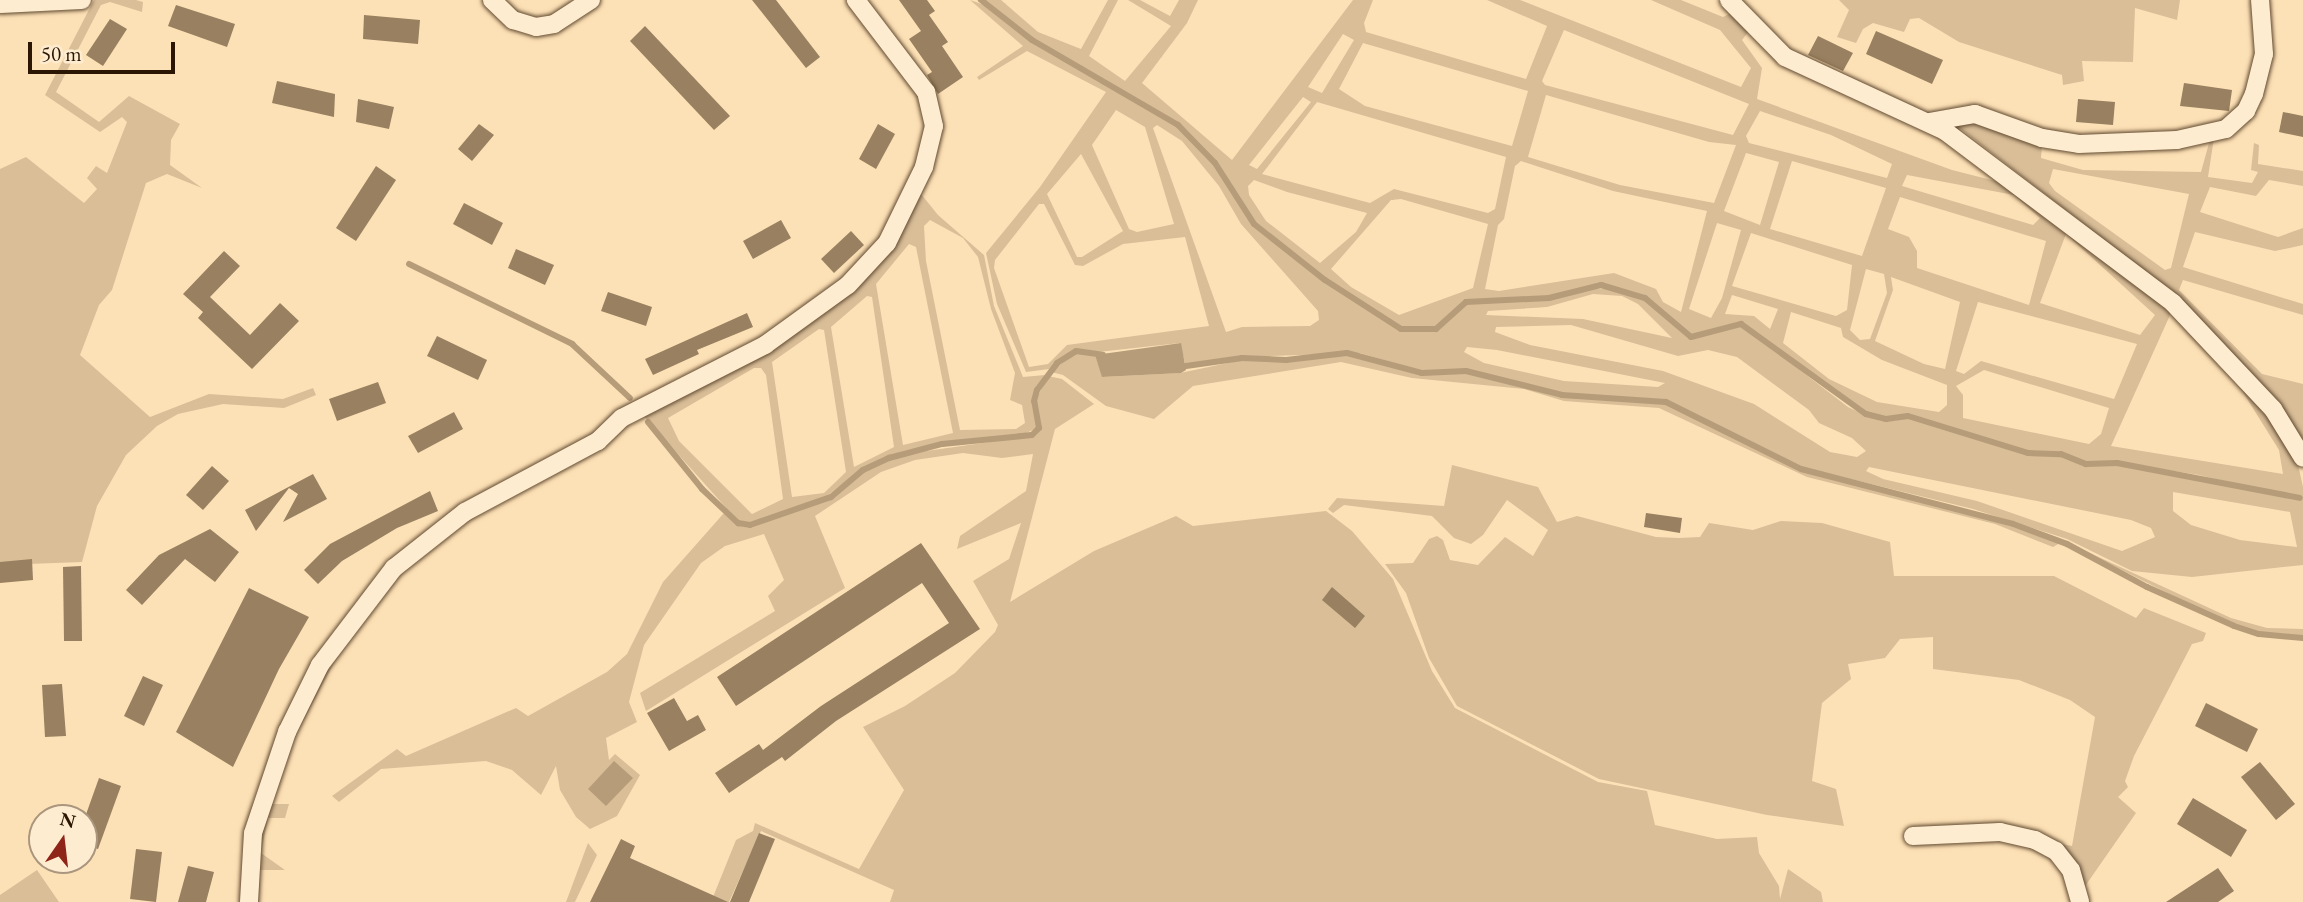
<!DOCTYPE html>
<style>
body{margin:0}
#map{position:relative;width:2303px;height:902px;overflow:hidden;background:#fde1b6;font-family:"EB Garamond",serif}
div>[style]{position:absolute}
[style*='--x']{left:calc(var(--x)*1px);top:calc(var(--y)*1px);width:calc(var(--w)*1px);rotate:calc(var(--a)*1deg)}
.green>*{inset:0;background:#d9be98}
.water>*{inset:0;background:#b69c79}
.stream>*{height:6px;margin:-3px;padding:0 3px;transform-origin:3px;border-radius:3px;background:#b69c79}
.building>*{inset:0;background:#988060}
.roads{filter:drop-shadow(0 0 2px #604930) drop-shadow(0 0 2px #604930)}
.minor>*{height:18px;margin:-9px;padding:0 9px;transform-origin:9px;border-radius:9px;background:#feecd0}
span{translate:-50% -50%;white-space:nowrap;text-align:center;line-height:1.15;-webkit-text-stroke:7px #feecd0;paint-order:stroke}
.north{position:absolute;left:28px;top:804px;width:70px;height:70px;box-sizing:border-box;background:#feecd0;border:2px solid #aa967e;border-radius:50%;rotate:14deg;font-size:19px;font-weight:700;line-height:28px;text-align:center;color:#2b1603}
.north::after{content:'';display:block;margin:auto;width:24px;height:32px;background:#8f2418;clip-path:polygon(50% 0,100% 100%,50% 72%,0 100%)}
.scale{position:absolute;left:28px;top:42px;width:147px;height:32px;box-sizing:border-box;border:4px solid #2b1603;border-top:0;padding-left:9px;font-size:21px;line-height:24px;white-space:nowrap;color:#2b1603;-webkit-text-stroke:5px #feecd0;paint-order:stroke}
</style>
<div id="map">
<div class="green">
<div style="clip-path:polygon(94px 0,136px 0,143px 2px,142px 12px,110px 2px,101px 5px,56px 92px,99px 122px,129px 96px,180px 124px,171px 140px,170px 165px,202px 188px,167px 174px,146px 183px,112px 290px,99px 305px,80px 355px,150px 417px,209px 394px,283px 399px,313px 388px,316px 395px,284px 408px,223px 404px,178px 414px,157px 426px,126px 455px,97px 506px,82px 562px,0 565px,0 169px,26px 157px,84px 203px,97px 189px,87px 178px,96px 166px,107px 173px,127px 122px,122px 117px,100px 132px,45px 95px)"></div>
<div style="clip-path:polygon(evenodd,970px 0,993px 8px,1031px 41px,1177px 126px,1214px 164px,1253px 225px,1324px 281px,1401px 330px,1437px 330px,1466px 304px,1549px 299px,1585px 288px,1615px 289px,1644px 300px,1690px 338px,1741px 325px,1848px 407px,1865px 415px,1886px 420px,1908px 417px,2027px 454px,2061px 455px,2085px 465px,2117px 465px,2300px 499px,2199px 475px,2117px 462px,2086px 462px,2061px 452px,2028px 451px,1909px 414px,1886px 417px,1866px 413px,1742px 322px,1691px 335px,1645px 297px,1601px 283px,1548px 297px,1465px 301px,1435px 327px,1402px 327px,1326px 279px,1256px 223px,1216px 162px,1179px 124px,1032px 39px,984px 0,1001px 0,1038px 32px,1081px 49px,1108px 0,1118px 0,1089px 56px,1125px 81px,1171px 26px,1128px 0,1140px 0,1170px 16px,1179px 0,1198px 0,1187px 23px,1142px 83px,1232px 160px,1353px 0,1373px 0,1364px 23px,1366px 32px,1526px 79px,1547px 26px,1487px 0,1520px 0,1741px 87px,1751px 68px,1720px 30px,1651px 0,1681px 0,1723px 17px,1731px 13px,1749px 31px,1742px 40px,1762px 68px,1757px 99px,1952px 170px,2011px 185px,2171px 313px,2111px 446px,2283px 474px,2279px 450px,2231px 373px,2274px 424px,2297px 460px,2303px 487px,2303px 565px,2192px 577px,2132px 571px,2067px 539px,1973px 509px,1802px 467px,1666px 401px,1562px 394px,1466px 370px,1422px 371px,1360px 353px,1241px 357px,1186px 367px,1180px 343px,1098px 352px,1076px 350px,1049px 369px,1026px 372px,997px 304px,986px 253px,1040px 187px,1106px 92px,1027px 51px,979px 80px,977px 77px,1023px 46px,970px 0,1564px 30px,1749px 104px,1733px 135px,1545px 85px,1542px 81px,1564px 30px,970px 0,1343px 34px,1354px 40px,1322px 93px,1308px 87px,1343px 34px,970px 0,1363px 43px,1528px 91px,1512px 146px,1365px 106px,1339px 89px,1363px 43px,970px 0,1546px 95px,1709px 142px,1736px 145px,1714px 203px,1620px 185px,1528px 157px,1546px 95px,970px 0,1303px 97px,1311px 102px,1257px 169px,1249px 165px,1303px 97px,970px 0,1317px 102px,1506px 157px,1495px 209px,1488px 213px,1394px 189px,1370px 203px,1262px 174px,1317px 102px,970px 0,1116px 110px,1145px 127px,1174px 224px,1137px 232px,1129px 229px,1092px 145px,1116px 110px,970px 0,1760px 111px,1831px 135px,1892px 164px,1887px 178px,1749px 143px,1746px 136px,1760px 111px,970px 0,1157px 125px,1182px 141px,1219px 186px,1241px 224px,1318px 311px,1319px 320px,1310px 326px,1242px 327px,1226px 332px,1153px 128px,1157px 125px,970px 0,1746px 153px,1779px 162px,1760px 225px,1724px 211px,1746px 153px,970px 0,1081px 154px,1123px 231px,1082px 257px,1077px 257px,1047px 194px,1081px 154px,970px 0,1521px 161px,1613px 191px,1707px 211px,1681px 312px,1663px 302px,1656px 289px,1614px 273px,1499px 291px,1485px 289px,1498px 225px,1504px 219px,1515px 166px,1521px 161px,970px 0,1792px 161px,1886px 188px,1862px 256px,1770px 229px,1792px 161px,970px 0,1907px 175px,2014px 195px,2040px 218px,2033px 225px,1902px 186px,1907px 175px,970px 0,1254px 180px,1287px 192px,1367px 213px,1356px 232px,1320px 263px,1266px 221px,1249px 195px,1248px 186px,1254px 180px,970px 0,1900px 197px,2046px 241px,2029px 305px,1917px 268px,1917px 251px,1909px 237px,1888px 229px,1900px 197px,970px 0,1401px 199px,1488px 224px,1473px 288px,1399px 315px,1351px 287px,1331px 269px,1391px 200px,1401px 199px,970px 0,1039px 204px,1044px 204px,1075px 265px,1083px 266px,1123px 244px,1185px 237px,1209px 326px,1067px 345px,1048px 364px,1029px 367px,994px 268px,995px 260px,1039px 204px,970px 0,1717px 223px,1741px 230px,1722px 298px,1711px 318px,1689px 309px,1717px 223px,970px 0,1751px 233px,1852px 265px,1847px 310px,1836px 316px,1732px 286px,1751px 233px,970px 0,2066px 234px,2155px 315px,2140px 335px,2040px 303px,2066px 234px,970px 0,1866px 269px,1884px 274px,1887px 293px,1870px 339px,1860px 340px,1850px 330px,1866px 269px,970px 0,1891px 277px,1960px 302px,1945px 369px,1924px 364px,1875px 341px,1893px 290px,1891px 277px,970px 0,1593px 294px,1622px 296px,1638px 304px,1672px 338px,1583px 319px,1486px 315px,1488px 311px,1547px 307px,1593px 294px,970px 0,1732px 295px,1778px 309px,1770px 329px,1754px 316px,1725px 314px,1732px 295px,970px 0,1978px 302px,2137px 344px,2114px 399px,1981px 361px,1964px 374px,1956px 371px,1978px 302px,970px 0,1791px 312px,1841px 328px,1843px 337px,1882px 360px,1947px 385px,1947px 405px,1939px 412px,1877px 402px,1829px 379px,1783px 343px,1791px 312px,970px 0,1571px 325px,1678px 356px,1708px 350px,1737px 357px,1809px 410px,1819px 423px,1852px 438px,1866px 451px,1857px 457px,1830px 452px,1754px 404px,1663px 371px,1530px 345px,1495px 332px,1496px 327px,1571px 325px,970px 0,1467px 347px,1497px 350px,1665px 383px,1658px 387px,1564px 381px,1484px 363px,1464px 352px,1467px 347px,970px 0,1984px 370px,2109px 408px,2101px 434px,2089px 444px,1963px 418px,1963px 395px,1956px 386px,1984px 370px,970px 0,1869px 467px,2131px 520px,2151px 528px,2155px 537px,2122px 551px,1977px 501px,1883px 479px,1866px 471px,1869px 467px,970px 0,2173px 492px,2290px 512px,2297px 547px,2240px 540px,2191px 525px,2173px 511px,2173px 492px)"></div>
<div style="clip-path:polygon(1839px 0,2180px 0,2177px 20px,2135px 8px,2133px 62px,2082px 61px,2084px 81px,2063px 85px,2062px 75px,1959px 42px,1919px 18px,1910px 19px,1904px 32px,1873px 23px,1863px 29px,1856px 43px,1837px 37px,1849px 10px)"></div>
<div style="clip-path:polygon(evenodd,1962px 117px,2042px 144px,2214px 138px,2208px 177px,2252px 183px,2258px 172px,2251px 170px,2254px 143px,2259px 145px,2258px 164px,2303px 171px,2303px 186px,2269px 180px,2256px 196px,2210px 187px,2200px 212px,2278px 237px,2303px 228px,2303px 245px,2275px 251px,2195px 232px,2183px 267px,2303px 304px,2303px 315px,2183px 280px,2179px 290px,2262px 374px,2303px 384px,2303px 441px,2218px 339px,2133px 262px,1952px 122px,1962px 117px,2209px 143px,2201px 172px,2083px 170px,2041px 158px,2042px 146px,2122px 151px,2209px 143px,1962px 117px,2053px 169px,2189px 194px,2171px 268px,2165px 270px,2055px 191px,2049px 183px,2053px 169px)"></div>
<div style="clip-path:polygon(evenodd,917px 189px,938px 215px,984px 255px,994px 306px,1023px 377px,1045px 375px,1032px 401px,1037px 428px,1018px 437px,941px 443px,904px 451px,862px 469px,819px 502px,750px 524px,738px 521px,641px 413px,850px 291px,917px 189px,930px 220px,963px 238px,978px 257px,991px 309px,1015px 373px,1010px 400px,1022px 405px,1025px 423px,1016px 429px,960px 430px,926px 261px,924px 226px,930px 220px,917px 189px,909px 244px,916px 247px,953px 433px,903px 445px,876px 284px,909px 244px,917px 189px,867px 296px,872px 297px,894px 447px,854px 467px,831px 327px,867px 296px,917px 189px,819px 329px,824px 330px,846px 472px,824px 493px,792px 497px,772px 362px,819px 329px,917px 189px,754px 368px,761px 368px,766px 375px,783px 499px,752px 514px,679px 441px,668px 418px,754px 368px)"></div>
<div style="clip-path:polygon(1076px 352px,1095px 355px,1103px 377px,1180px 373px,1242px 360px,1286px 362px,1347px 354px,1422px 374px,1466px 373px,1562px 397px,1666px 403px,1801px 470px,1942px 503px,2060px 543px,2053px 547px,1995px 524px,1807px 477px,1659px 408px,1564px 401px,1524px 389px,1412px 378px,1341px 362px,1193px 386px,1154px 419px,1106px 406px,1063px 375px,1051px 372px)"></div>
<div style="clip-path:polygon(1048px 376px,1062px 379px,1094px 404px,1055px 429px,1010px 602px,1094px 551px,1176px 516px,1193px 526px,1326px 511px,1352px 531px,1393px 579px,1432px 671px,1455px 708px,1598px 782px,1647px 791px,1655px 825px,1717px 839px,1757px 837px,1759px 853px,1779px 886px,1780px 899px,1788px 869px,1821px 892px,1823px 902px,890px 902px,894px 890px,761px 831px,729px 902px,711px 902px,736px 840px,753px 831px,755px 823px,859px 869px,904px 790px,863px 727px,905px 706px,955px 673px,995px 632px,998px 625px,973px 581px,1009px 559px,1021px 523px,957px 549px,960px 536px,1026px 491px,1033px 454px,1002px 458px,963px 453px,915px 460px,881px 472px,815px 516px,845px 588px,646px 711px,640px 693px,775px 611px,768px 596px,784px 580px,764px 534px,725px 546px,701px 563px,644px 645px,629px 702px,637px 722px,606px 738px,609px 760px,615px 754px,640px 775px,617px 816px,607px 821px,590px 829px,576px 817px,560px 790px,556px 766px,541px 795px,512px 770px,486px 761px,381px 769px,339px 802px,332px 796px,397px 749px,406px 756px,516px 708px,528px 716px,607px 672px,627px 654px,663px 582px,724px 513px,737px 524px,750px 527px,831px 499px,864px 471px,905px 454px,1032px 436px,1041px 429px,1035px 401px)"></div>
<div style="clip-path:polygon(1452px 465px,1538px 487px,1557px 522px,1577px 516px,1656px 537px,1679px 538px,1700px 537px,1709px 523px,1753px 530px,1781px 521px,1822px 523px,1890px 542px,1894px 576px,2054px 576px,2136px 618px,2144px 608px,2206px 633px,2203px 641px,2192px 644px,2134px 756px,2125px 781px,2128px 787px,2118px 797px,2136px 813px,2081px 892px,2051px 842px,2072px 846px,2095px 717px,2070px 700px,2019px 680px,1933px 669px,1933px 637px,1900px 639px,1885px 658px,1848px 664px,1851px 679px,1822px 703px,1812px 781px,1836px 789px,1844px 826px,1767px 815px,1599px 779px,1457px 706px,1429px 658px,1406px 593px,1385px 564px,1413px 563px,1429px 539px,1437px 536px,1443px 540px,1450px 560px,1478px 565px,1505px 537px,1533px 556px,1548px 530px,1507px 500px,1483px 535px,1471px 544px,1454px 538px,1432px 516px,1344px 505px,1333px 513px,1328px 509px,1337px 498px,1444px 506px)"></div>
<div style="clip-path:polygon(2066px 542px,2231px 618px,2267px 628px,2303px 629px,2303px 636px,2259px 633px,2213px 616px)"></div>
<div style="clip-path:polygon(403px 567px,342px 648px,285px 755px,269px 804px,289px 804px,285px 818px,268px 818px,261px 853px,285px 870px,260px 870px,259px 902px,252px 902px,257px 829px,279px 754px,334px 652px,380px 587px)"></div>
<div style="clip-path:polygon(588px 843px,597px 855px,575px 902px,566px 902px)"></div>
<div style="clip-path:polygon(37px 870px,59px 902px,0 902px,0 895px)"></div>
</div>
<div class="water">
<div style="clip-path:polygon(1181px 343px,1186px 370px,1181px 373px,1102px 377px,1095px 355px)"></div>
<div style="clip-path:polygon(614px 761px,633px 778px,606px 806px,588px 789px)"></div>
</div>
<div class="stream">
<div style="--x:981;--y:0;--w:65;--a:38.1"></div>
<div style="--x:1032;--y:40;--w:169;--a:30.2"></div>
<div style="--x:1178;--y:125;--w:53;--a:45.8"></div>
<div style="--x:1215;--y:163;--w:72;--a:57.4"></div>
<div style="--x:1254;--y:224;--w:90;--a:38.3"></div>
<div style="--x:1325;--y:280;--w:90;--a:32.8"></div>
<div style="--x:1401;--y:329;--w:35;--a:0"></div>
<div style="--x:1436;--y:329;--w:40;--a:-42"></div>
<div style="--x:1466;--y:302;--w:83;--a:-2.8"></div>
<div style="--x:1549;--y:298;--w:54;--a:-14"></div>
<div style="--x:1601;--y:285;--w:46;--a:16.5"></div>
<div style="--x:1645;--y:298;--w:60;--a:40.3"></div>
<div style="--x:1691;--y:337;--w:52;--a:-14.6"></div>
<div style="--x:1741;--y:324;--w:154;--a:35.8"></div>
<div style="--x:1866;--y:414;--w:21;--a:14"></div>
<div style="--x:1886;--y:419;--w:22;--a:-8"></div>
<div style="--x:1908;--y:416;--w:126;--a:17.1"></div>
<div style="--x:2028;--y:453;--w:33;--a:2"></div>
<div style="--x:2061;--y:454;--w:27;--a:22"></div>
<div style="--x:2086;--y:464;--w:31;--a:-2"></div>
<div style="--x:2117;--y:463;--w:186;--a:10.8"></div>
<div style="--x:409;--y:264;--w:182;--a:26.1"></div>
<div style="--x:572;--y:344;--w:79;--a:43"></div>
<div style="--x:1179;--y:367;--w:64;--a:-8.1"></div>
<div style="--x:1242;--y:358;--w:44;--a:2.6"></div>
<div style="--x:1286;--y:360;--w:61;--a:-6.5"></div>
<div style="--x:1347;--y:353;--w:78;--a:14.9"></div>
<div style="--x:1422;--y:373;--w:44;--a:-2.6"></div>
<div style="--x:1466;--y:371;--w:99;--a:14"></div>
<div style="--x:1562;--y:395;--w:104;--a:3.9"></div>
<div style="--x:1666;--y:402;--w:151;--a:26.4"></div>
<div style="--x:1801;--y:469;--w:219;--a:14.5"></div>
<div style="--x:2013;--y:524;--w:58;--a:20.3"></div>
<div style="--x:2067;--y:544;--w:91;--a:28.3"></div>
<div style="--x:2147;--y:587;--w:95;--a:24.1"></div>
<div style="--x:2234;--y:626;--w:26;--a:18"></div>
<div style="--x:2259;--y:634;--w:44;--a:5.2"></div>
<div style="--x:648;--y:422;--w:86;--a:51.1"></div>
<div style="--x:702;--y:489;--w:50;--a:43.4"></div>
<div style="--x:738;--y:523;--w:12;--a:9"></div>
<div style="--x:750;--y:525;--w:86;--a:-19.1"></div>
<div style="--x:831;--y:497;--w:42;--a:-40.2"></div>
<div style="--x:863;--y:470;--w:29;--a:-25"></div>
<div style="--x:889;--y:458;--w:55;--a:-14.8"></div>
<div style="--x:942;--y:444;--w:90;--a:-5.7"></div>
<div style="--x:1032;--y:435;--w:10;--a:-45"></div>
<div style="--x:1039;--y:428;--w:27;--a:-100"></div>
<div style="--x:1034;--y:401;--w:11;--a:-75"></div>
<div style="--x:1037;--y:390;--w:34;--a:-53"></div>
<div style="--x:1057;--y:363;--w:22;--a:-32"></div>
<div style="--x:1076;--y:351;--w:27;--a:8"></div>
</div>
<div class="building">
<div style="clip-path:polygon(752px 0,776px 0,820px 57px,806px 68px)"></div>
<div style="clip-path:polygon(899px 0,927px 0,935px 11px,929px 15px,948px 42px,942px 46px,963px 77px,938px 94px,927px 75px,932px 72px,909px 39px,921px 31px)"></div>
<div style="clip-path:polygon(176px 5px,235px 24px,227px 47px,168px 26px)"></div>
<div style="clip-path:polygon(364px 15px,420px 20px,418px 44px,363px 39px)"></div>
<div style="clip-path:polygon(110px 19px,127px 29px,103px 66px,86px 55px)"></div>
<div style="clip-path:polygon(645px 26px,730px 116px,714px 130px,630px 41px)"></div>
<div style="clip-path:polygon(1876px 31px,1943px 60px,1932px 84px,1866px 54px)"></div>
<div style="clip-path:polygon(1818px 36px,1853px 53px,1843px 71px,1808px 55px)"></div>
<div style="clip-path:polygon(277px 81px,335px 94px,334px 117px,272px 103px)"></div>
<div style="clip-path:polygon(2184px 83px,2232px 90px,2229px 111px,2180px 106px)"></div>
<div style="clip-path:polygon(358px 99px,394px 107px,389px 129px,356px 122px)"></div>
<div style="clip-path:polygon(2078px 99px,2115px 102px,2113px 125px,2076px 122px)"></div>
<div style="clip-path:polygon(2283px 112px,2303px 116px,2303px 137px,2279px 132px)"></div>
<div style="clip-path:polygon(479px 124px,494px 135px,472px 161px,458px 149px)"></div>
<div style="clip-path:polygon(878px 124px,895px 134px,876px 169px,859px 159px)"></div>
<div style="clip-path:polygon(376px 166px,396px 180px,356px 241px,336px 228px)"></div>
<div style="clip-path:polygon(464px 203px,503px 223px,492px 245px,453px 224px)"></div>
<div style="clip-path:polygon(781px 220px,791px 238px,753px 259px,743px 241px)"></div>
<div style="clip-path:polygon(851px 231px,864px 245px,834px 273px,821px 259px)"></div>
<div style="clip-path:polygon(516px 249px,554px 265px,545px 285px,508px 268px)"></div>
<div style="clip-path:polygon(224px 251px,240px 266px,210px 297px,250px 335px,280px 303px,299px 321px,252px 369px,198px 318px,203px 312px,183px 294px)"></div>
<div style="clip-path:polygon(608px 292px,652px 307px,646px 326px,601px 311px)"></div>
<div style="clip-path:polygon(747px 313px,753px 327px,697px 350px,699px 354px,653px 375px,645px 359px)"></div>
<div style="clip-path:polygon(437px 336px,487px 360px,478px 380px,427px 356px)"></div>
<div style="clip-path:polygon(378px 382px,386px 403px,337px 421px,329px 399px)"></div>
<div style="clip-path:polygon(454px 412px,463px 429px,418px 453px,408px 436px)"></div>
<div style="clip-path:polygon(212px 466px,229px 481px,203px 510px,186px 495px)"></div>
<div style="clip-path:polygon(313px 474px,327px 499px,283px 522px,298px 494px,289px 488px,256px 531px,245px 510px)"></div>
<div style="clip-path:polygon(430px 491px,438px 511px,397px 528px,342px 561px,318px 584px,304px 570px,330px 544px)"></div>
<div style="clip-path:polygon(1646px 513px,1682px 518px,1680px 533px,1644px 527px)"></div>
<div style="clip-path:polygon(210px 529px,239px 552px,215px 582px,185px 559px,142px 605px,126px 590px,159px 555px)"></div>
<div style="clip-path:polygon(921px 543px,980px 629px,836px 721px,785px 761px,782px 757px,729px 793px,715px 773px,759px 744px,763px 750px,821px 706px,949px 623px,922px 583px,736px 706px,717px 677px)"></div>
<div style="clip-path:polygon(32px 559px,33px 580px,0 583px,0 562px)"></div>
<div style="clip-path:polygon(81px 566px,82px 641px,64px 641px,63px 567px)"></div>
<div style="clip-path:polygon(1332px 587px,1365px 616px,1355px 628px,1322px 600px)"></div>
<div style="clip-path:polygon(249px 588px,309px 617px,279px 669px,233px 767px,176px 732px)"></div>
<div style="clip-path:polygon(143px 676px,163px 685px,144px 726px,124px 716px)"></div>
<div style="clip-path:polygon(62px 684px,66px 736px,45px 737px,42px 685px)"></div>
<div style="clip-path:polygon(674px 698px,687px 721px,698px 715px,706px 730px,669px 751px,647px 713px)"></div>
<div style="clip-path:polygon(2206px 703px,2258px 729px,2247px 752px,2195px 726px)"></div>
<div style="clip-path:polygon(2260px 762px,2295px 804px,2276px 820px,2241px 777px)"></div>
<div style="clip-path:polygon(99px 778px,121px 786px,98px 849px,84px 844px,84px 820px)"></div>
<div style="clip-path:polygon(2193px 798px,2247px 830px,2231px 857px,2177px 824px)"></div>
<div style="clip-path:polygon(759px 833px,775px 839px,749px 902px,730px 902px)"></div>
<div style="clip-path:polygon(621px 839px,635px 846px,630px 858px,728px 902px,590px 902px)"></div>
<div style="clip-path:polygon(136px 849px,162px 852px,156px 902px,130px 899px)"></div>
<div style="clip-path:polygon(188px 866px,214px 872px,206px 902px,178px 902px)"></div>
<div style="clip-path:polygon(2218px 868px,2234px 891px,2218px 902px,2166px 902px)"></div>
</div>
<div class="roads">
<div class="minor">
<div style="--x:492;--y:0;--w:29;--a:44"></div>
<div style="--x:513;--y:20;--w:24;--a:17"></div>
<div style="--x:536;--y:27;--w:18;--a:-9"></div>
<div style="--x:554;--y:24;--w:44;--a:-33"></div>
<div style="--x:1729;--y:0;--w:80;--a:45.5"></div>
<div style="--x:1785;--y:57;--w:176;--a:24.8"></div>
<div style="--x:1945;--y:131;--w:286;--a:37"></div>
<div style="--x:2173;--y:303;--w:146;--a:46.7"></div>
<div style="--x:2273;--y:409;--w:57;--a:58.5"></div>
<div style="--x:0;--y:4;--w:82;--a:-2.8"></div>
<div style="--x:1929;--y:122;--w:47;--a:-9.9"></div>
<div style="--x:1975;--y:114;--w:71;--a:19.7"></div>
<div style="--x:2042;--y:138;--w:37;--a:9"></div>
<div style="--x:2079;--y:144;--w:98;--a:-2.3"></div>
<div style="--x:2177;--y:140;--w:50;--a:-12.7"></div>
<div style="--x:2226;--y:129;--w:27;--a:-42"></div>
<div style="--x:2246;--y:111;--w:19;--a:-65"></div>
<div style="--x:2254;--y:94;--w:41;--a:-76"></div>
<div style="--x:2264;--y:54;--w:54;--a:-94.2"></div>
<div style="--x:1913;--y:836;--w:87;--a:-2.6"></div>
<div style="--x:2000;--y:832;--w:36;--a:13"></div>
<div style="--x:2035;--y:840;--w:24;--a:28"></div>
<div style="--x:2056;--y:851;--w:24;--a:52"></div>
<div style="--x:2071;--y:870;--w:33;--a:74"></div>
<div style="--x:249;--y:902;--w:69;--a:-86.7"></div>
<div style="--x:253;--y:833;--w:107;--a:-71.4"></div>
<div style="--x:287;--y:732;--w:75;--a:-63.8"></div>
<div style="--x:320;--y:665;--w:122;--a:-52.7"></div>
<div style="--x:394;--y:568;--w:90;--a:-38.3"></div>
<div style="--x:465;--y:512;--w:151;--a:-28.1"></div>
<div style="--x:598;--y:441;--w:33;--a:-44"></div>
<div style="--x:622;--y:418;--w:161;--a:-27"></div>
<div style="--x:765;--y:345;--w:102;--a:-35.9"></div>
<div style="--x:848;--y:285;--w:57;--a:-47.1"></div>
<div style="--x:887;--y:243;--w:85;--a:-64"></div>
<div style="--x:924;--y:167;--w:42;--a:-76.3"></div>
<div style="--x:934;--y:126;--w:35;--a:-103"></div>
<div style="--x:926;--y:92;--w:116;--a:-127.3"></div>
</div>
</div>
<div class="north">N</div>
<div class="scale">50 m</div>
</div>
